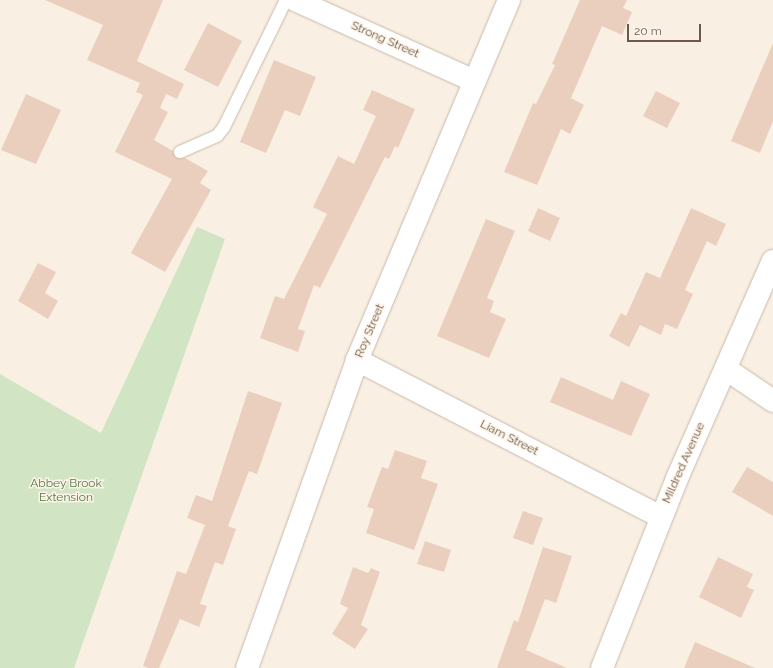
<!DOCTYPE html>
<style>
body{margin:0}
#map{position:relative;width:773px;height:668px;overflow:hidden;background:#f9f0e3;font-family:Raleway,sans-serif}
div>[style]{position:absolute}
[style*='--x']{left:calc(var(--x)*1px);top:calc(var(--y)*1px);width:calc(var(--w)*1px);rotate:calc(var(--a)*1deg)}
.green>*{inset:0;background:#d1e4c4}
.building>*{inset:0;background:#ebcfbe}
.roads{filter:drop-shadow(0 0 1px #c8b8ab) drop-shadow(0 0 1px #c8b8ab)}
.service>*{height:12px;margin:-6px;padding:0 6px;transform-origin:6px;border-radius:6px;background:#fff}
.minor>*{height:22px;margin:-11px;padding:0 11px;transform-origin:11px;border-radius:11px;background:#fff}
span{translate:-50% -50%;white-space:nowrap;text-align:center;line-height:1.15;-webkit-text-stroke:3px #fcf4e8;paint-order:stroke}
.street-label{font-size:12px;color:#6e584c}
.park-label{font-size:12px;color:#577849}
.scale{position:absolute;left:627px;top:24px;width:74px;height:18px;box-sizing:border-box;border:2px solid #6e584c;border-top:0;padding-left:5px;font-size:12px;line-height:14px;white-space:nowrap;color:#6e584c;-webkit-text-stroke:3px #fcf4e8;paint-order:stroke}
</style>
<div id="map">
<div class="green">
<div style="clip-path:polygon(197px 227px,225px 239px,74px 668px,0 668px,0 374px,101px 433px)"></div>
</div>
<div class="building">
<div style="clip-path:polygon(45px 0,163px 0,137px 61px,184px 84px,177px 99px,166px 94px,160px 108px,168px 112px,154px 140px,173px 151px,176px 158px,185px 158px,208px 171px,200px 183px,211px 190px,165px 272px,131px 253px,172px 179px,115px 152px,143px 95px,136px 92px,140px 83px,87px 60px,103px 25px)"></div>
<div style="clip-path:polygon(580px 0,627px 0,623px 8px,632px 12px,622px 35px,602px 26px,571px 98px,584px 105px,570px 134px,561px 129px,537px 185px,504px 172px,533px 103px,536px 104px,555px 65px,552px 64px)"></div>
<div style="clip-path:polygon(208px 23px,242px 41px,218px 87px,184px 70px)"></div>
<div style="clip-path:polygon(773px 43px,773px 121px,760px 153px,731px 141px)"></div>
<div style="clip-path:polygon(274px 60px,316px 77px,300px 116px,285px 110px,266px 153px,240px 142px)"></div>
<div style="clip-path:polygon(372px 90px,415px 109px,398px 148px,395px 146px,389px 159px,385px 157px,320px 288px,314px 285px,298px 329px,305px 331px,298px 352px,260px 338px,275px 296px,284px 299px,327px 214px,313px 207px,338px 156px,354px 164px,376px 116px,363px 110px)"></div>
<div style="clip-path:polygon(656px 91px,680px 103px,667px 128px,643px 116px)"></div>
<div style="clip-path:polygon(26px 94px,61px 110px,36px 164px,1px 150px)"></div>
<div style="clip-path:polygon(538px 208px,560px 218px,550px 241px,528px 231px)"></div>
<div style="clip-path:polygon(691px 208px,726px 224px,716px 246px,707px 241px,685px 290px,693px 294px,677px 329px,665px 324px,661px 335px,640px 325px,629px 347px,609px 336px,621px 313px,626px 316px,646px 272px,660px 278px)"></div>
<div style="clip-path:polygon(486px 219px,515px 231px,487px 298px,494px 301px,490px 312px,506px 319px,489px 358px,437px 336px)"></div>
<div style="clip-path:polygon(38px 263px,56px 272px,45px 293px,58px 301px,48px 319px,18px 301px)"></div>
<div style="clip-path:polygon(561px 377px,613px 400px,621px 381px,650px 394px,631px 436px,550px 402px)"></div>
<div style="clip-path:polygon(248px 391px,282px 403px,257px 474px,249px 471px,228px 526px,236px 529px,223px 565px,215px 562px,200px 604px,207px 606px,199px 627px,180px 619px,159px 668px,148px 668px,143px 666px,177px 571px,186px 574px,205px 525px,187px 518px,196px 495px,212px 501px)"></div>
<div style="clip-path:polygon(395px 450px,427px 461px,421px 478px,438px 484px,414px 550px,366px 533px,374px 509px,367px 507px,382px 467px,388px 469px)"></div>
<div style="clip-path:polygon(747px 467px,773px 482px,773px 516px,732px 492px)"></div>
<div style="clip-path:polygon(523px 511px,543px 518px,533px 545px,513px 538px)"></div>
<div style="clip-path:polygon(425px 541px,451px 550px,444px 572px,417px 564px)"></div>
<div style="clip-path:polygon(543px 547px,572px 556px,556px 603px,545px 599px,526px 650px,567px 668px,497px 668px,514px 620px,518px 622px)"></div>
<div style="clip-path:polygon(718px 557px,753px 574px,747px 587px,754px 590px,741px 618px,699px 597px)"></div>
<div style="clip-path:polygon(353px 567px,368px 573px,371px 568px,380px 572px,361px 625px,368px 629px,355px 649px,332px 634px,348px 608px,340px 604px)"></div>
<div style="clip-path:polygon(695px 642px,755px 668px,684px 668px)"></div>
</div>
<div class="roads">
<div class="service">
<div style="--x:180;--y:152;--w:40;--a:-23.4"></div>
<div style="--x:217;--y:136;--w:11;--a:-52"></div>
<div style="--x:224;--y:127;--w:141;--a:-64"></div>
</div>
<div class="minor">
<div style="--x:295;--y:0;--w:196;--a:24.3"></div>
<div style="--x:357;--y:360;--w:342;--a:27.3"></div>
<div style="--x:726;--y:369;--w:57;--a:34.2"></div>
<div style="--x:247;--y:668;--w:327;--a:-70.3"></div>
<div style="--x:357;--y:360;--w:391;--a:-67.1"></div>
<div style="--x:602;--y:668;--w:206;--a:-68.4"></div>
<div style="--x:678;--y:476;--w:235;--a:-66.2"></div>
</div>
</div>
<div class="street-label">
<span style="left:385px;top:40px;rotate:24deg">Strong Street</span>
<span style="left:370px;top:331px;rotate:-67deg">Roy Street</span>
<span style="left:509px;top:438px;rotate:27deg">Liam Street</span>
<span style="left:684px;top:463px;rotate:-66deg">Mildred Avenue</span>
</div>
<div class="park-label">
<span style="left:66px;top:491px">Abbey Brook<br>Extension</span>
</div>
<div class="scale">20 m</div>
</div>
